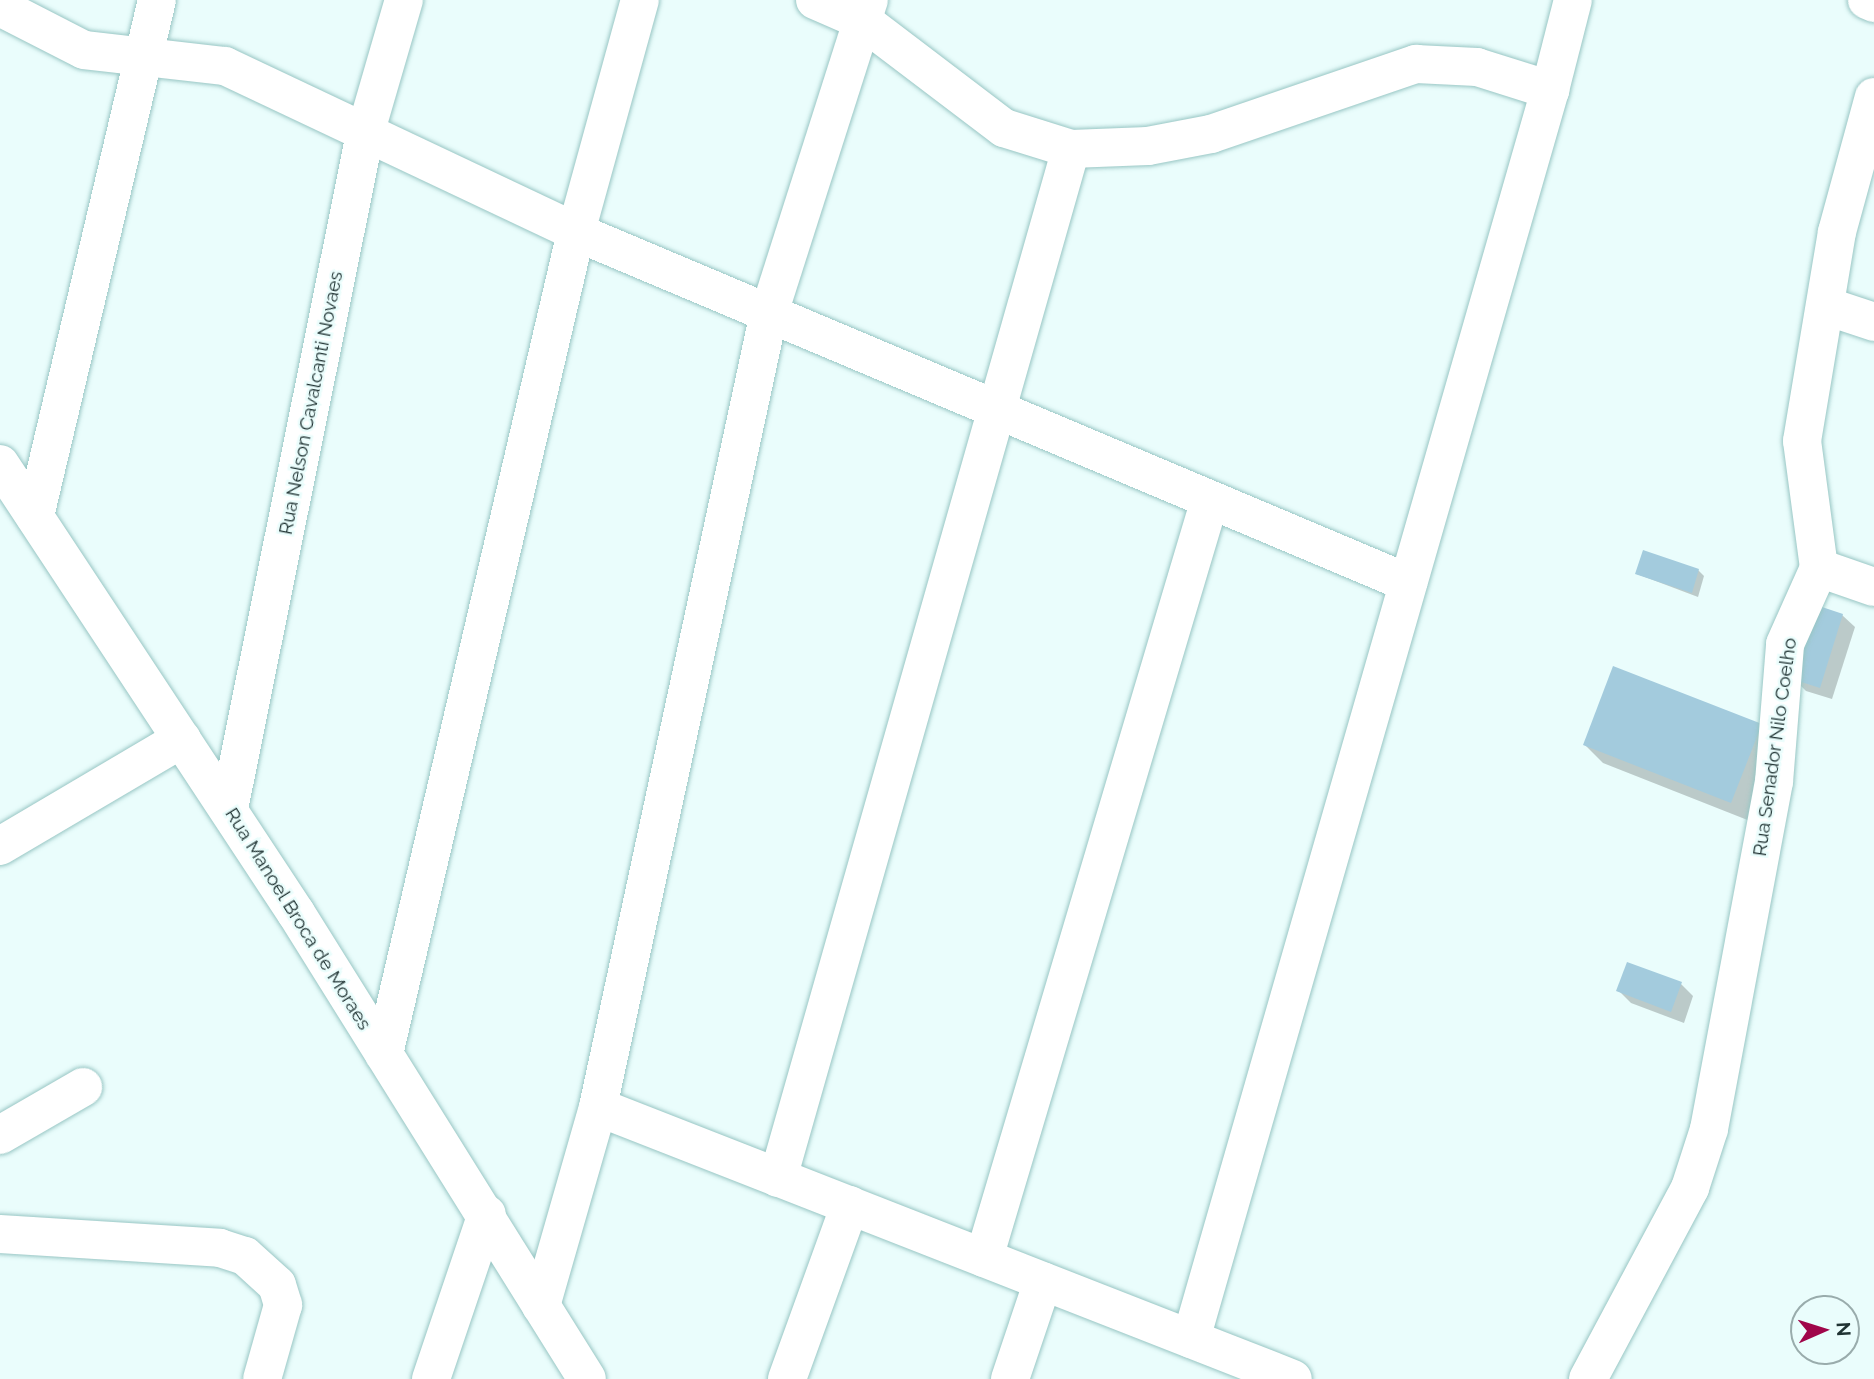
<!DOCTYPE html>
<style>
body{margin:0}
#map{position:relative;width:1874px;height:1379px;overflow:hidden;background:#eafdfc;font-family:Raleway,sans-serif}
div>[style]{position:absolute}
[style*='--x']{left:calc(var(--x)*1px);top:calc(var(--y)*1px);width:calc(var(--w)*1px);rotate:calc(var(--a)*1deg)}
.shadow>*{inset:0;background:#0003}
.building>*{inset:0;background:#a3cbdd}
.roads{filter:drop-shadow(0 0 2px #98c6c4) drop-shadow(0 0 2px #98c6c4)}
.minor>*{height:38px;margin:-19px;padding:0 19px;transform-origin:19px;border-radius:19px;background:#fff}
.tertiary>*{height:38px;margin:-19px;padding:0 19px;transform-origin:19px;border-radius:19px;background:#fff}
span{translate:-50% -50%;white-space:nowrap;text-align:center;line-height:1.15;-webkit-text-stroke:5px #eafdfc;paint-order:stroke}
.street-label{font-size:19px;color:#203333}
.north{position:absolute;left:1790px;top:1295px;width:70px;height:70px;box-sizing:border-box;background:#eafdfc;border:2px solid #99acac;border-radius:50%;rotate:87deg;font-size:19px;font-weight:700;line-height:28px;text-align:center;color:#203333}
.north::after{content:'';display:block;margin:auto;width:24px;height:32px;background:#a0064a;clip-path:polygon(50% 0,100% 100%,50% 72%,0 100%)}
</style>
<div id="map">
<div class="shadow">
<div style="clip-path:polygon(1698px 570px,1704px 576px,1698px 597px,1637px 574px)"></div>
<div style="clip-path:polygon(1842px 615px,1855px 627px,1832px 699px,1806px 691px,1794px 679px)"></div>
<div style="clip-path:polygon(1761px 725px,1780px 744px,1750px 821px,1603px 763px,1585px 745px)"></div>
<div style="clip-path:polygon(1681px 984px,1693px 996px,1684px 1023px,1631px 1003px,1619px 991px)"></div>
</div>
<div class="building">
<div style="clip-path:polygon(1643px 550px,1699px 569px,1692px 593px,1635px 574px)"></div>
<div style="clip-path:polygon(1816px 605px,1843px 614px,1820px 688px,1792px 679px)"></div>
<div style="clip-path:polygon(1613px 666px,1762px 724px,1731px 803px,1583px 745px)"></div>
<div style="clip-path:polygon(1627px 962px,1682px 982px,1671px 1012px,1616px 991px)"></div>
</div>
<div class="roads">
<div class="minor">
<div style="--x:815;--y:0;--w:52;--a:23.6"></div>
<div style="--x:863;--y:21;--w:177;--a:37.2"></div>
<div style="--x:1004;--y:128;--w:70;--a:17.4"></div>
<div style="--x:1071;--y:149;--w:77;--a:-2.2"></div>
<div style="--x:1148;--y:146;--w:64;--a:-10.8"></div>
<div style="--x:1211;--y:134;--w:217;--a:-18.9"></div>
<div style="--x:1416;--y:64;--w:61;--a:2.8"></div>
<div style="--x:1477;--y:67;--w:77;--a:17.5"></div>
<div style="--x:1550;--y:90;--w:93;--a:-75.7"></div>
<div style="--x:1867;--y:0;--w:8;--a:23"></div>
<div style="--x:0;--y:7;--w:94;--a:27.1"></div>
<div style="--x:84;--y:50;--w:142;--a:6.5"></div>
<div style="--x:225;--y:66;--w:388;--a:25.3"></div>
<div style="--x:576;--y:232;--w:903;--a:22.87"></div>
<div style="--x:1826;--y:306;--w:51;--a:18.4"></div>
<div style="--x:35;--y:516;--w:530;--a:-76.7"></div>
<div style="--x:1819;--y:568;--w:58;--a:19.1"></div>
<div style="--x:229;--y:809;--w:689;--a:-78.61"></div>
<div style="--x:365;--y:134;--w:140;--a:-73.8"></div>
<div style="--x:0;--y:846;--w:211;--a:-30.5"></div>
<div style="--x:384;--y:1054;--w:844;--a:-76.85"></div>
<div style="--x:576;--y:232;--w:241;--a:-74.6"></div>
<div style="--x:598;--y:1107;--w:746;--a:21.37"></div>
<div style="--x:0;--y:1135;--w:96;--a:-30"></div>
<div style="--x:778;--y:1178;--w:1070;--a:-74.11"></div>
<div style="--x:0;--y:1234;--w:220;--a:3.6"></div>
<div style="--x:220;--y:1248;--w:26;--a:18"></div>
<div style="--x:245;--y:1256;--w:43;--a:42.2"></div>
<div style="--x:277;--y:1285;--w:21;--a:73"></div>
<div style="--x:283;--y:1305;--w:77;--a:105.8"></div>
<div style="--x:984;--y:1258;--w:788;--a:-73.41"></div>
<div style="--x:541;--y:1306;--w:207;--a:-74"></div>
<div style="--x:598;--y:1107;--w:812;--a:-77.85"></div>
<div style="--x:769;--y:313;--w:329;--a:-72.3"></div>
<div style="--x:1191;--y:1339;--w:1300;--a:-73.96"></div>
<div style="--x:431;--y:1379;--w:174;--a:-71.3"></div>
<div style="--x:787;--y:1379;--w:185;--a:-70.1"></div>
<div style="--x:1010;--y:1379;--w:103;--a:-71.4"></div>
<div style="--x:1588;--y:1379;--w:217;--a:-61.9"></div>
<div style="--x:1690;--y:1188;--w:62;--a:-72.1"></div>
<div style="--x:1709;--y:1129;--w:353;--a:-79.4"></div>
<div style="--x:1774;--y:782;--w:138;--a:-85.4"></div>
<div style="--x:1785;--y:644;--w:83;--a:-65.9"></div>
<div style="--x:1819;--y:568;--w:128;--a:-97.6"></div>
<div style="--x:1802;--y:441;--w:212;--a:-80.5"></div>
<div style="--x:1837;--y:232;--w:140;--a:-74.7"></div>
</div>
<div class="tertiary">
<div style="--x:0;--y:464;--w:538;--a:56.61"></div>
<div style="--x:296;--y:913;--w:549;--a:58.02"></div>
</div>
</div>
<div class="street-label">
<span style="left:311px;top:403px;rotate:-79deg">Rua Nelson Cavalcanti Novaes</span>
<span style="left:1775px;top:747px;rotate:-82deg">Rua Senador Nilo Coelho</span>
<span style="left:298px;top:919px;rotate:58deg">Rua Manoel Broca de Moraes</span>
</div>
<div class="north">N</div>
</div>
